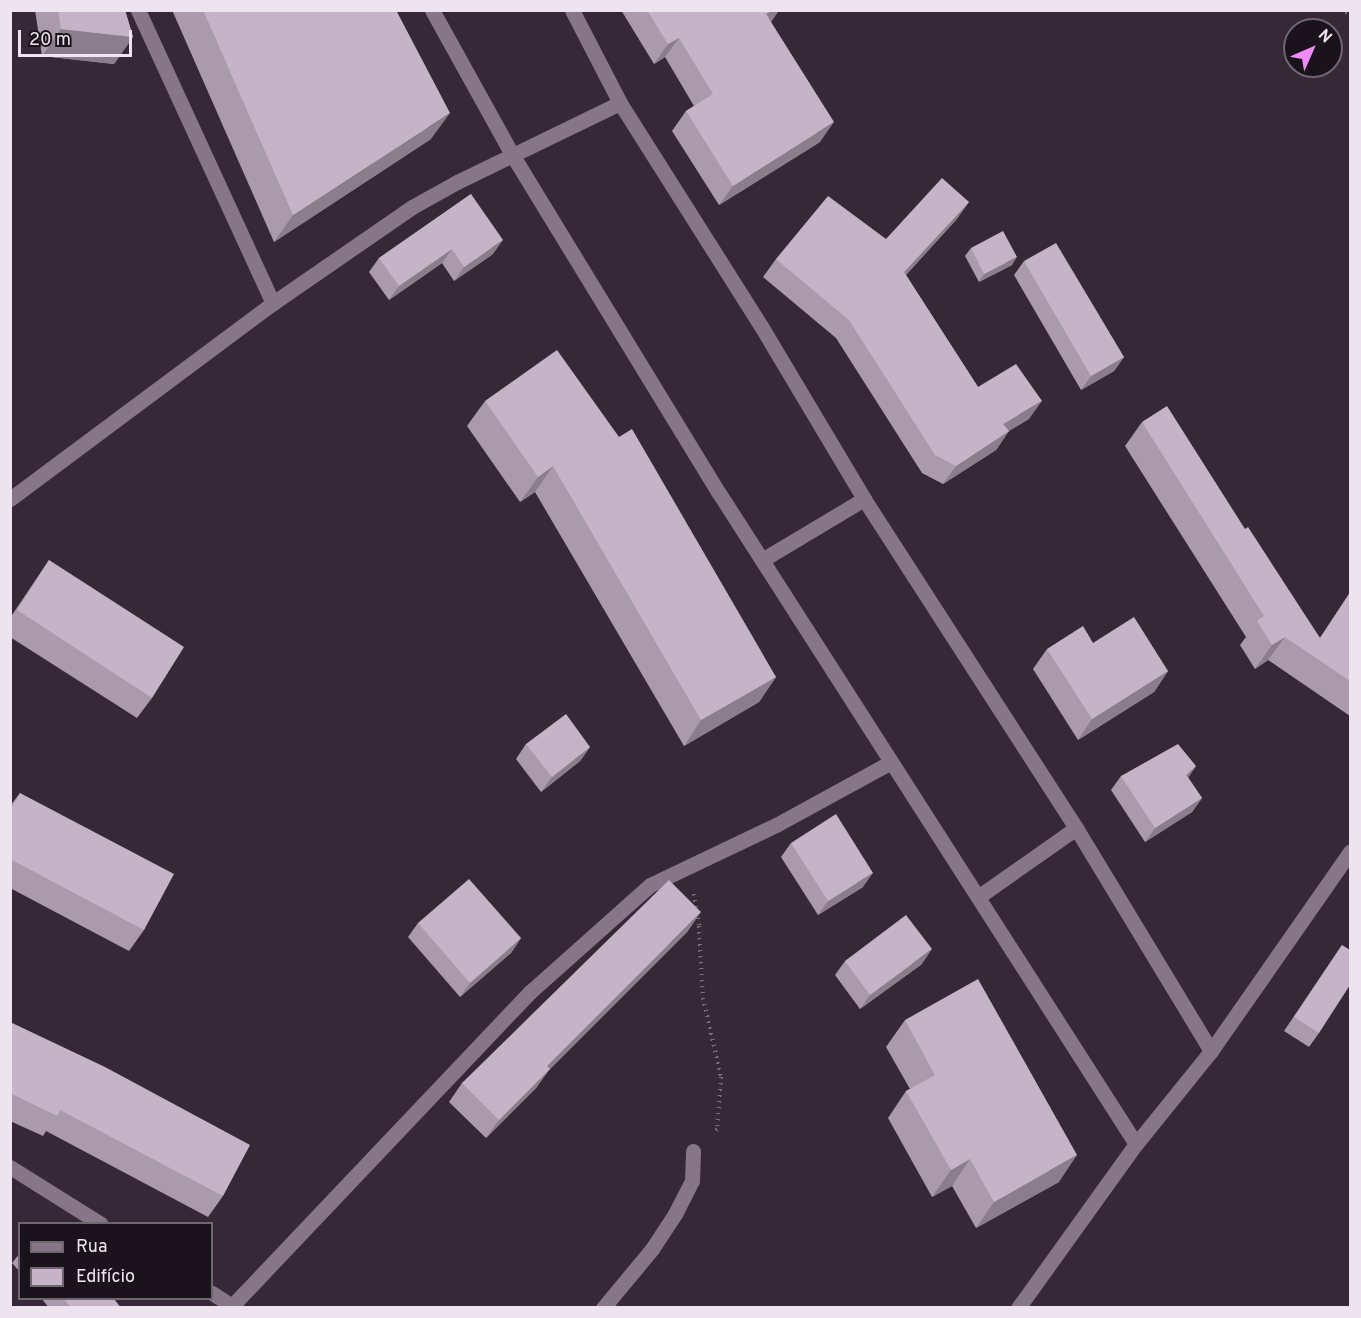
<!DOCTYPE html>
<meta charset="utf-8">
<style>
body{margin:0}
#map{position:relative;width:1361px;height:1318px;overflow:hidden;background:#372838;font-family:Overpass,sans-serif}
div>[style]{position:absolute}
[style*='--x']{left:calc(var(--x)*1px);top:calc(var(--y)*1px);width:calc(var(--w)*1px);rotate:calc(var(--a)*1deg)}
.path>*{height:4px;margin-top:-2px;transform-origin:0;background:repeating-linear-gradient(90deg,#7c6f7d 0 1.5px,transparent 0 6px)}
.service>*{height:15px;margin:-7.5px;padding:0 7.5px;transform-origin:7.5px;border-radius:7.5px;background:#877588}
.minor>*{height:15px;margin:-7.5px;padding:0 7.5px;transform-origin:7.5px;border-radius:7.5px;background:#877588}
.wall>*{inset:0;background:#aa9aab}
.shaded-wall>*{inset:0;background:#8b7d8b}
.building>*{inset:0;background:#c6b3c7}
span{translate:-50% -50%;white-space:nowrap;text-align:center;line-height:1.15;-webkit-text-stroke:6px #1a131b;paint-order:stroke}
.frame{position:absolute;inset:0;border:12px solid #eee4ef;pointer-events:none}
.legend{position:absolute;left:18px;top:1222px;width:195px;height:78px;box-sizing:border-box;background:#1a131b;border:2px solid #6f6770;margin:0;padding:8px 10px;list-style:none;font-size:18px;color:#eee4ef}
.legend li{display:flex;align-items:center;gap:12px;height:30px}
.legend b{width:30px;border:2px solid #6f6770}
.north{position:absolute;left:1283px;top:18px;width:60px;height:60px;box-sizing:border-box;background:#1a131b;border:2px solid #6f6770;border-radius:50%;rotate:45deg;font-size:16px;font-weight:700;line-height:24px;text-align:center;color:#eee4ef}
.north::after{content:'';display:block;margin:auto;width:21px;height:27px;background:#ef8bf7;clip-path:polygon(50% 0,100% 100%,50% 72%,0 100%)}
.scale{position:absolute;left:18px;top:30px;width:114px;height:27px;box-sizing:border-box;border:3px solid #eee4ef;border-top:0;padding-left:8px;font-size:18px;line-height:21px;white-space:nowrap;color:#eee4ef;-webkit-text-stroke:4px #1a131b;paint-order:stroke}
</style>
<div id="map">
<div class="path">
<div style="--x:1340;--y:10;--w:11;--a:22"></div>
<div style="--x:694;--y:894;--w:32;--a:81"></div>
<div style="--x:699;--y:926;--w:72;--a:86.8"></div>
<div style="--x:703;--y:998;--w:81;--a:77.2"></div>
<div style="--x:721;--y:1077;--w:52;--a:94.4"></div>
<div style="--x:717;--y:1129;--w:6;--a:141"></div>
</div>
<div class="service">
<div style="--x:603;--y:1308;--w:77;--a:-50.3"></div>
<div style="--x:652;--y:1249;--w:42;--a:-56.7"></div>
<div style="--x:675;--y:1214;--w:37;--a:-63"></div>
<div style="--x:692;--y:1181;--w:30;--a:-88"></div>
</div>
<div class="minor">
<div style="--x:138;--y:10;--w:323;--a:65.3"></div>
<div style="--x:432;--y:10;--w:167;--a:61"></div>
<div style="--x:513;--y:156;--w:395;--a:58.6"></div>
<div style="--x:719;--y:493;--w:773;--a:57.36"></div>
<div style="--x:572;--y:10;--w:105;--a:62.7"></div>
<div style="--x:620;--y:103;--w:264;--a:57.7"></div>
<div style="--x:761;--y:326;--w:201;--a:59.2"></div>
<div style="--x:864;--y:499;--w:391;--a:57.2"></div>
<div style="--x:1076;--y:828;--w:261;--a:58.8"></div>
<div style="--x:10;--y:499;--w:328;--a:-36.7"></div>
<div style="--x:273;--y:303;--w:169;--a:-34.6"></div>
<div style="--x:412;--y:207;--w:51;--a:-29.1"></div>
<div style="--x:457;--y:182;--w:181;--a:-25.9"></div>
<div style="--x:762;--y:560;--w:119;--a:-30.9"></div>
<div style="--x:978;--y:897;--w:120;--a:-35.1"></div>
<div style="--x:10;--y:1167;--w:107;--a:32.1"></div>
<div style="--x:212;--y:1293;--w:24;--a:33"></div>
<div style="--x:230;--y:1308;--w:436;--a:-46.5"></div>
<div style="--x:530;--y:992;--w:161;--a:-41.7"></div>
<div style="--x:650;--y:885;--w:140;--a:-25.5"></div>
<div style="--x:776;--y:825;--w:131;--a:-28.7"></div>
<div style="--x:1018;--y:1308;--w:202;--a:-54.3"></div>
<div style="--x:1136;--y:1144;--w:119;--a:-51.1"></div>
<div style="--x:1211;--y:1051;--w:243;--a:-55.1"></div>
</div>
<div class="wall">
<div style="clip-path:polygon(35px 10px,125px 10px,133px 37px,114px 64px,42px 56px)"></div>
<div style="clip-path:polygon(172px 10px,396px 10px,431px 139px,274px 242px)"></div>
<div style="clip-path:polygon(621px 10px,779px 10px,771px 22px,820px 142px,719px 205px,672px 131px,686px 111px,694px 106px,665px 57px,654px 64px)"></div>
<div style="clip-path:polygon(471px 194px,493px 254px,454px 281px,442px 263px,389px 300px,369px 272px,379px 258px)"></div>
<div style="clip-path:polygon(969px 202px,956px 220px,906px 275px,978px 387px,1029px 419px,1009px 431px,996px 450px,943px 484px,922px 473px,836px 338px,763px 277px,776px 259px,886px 239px)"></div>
<div style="clip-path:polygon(971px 248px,1012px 265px,979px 282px,965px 256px)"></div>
<div style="clip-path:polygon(1024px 261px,1124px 357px,1114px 371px,1081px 390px,1014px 275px)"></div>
<div style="clip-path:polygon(485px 401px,776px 677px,759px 702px,684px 746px,535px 492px,520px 502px,467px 426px)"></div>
<div style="clip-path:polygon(1142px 422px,1245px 529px,1320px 638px,1350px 592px,1350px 716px,1268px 660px,1255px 669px,1240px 645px,1246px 637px,1125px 446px)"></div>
<div style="clip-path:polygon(49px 560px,152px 698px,137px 718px,10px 637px,10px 618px)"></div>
<div style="clip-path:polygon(1047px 649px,1168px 671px,1154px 692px,1078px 740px,1033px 669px)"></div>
<div style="clip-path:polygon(526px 744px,590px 747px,580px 761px,541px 792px,516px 759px)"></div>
<div style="clip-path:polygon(1196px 766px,1188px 777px,1202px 798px,1192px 812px,1145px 842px,1111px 790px,1121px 776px)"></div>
<div style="clip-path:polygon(20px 793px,144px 930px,129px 951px,10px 888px,10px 806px)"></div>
<div style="clip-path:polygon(791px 843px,863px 887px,818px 915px,781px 857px)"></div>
<div style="clip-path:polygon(418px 923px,521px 938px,511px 953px,460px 997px,408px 937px)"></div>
<div style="clip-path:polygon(688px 931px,549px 1070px,536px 1088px,486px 1138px,449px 1102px,462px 1083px)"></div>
<div style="clip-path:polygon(1342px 945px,1319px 1033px,1309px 1047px,1284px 1031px)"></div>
<div style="clip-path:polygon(845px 961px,922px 964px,860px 1009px,835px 975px)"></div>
<div style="clip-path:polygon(905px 1020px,1059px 1182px,976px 1228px,952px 1186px,932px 1197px,888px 1118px,906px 1091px,910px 1089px,886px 1047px)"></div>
<div style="clip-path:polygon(10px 1022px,223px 1196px,208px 1217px,46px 1131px,43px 1136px,10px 1121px)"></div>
<div style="clip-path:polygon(20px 1253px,20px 1272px,12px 1263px)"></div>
<div style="clip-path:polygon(42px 1299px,114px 1299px,121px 1308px,49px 1308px)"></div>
</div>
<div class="shaded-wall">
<div style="clip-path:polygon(772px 10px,779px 10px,770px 23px,766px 14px)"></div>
<div style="clip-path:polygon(61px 29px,133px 37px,114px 64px,42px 56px)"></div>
<div style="clip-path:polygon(679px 38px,665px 57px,654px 64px,668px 44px)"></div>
<div style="clip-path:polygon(450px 113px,431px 139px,274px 242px,293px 215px)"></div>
<div style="clip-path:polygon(834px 122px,820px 142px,719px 205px,733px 186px)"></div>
<div style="clip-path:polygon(969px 202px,956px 220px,891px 291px,904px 272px)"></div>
<div style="clip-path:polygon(503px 240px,493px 254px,454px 281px,464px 267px)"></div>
<div style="clip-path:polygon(452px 249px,442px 263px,389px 300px,399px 286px)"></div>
<div style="clip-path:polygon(1017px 257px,1012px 265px,979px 282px,984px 274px)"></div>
<div style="clip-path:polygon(1124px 357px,1114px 371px,1081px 390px,1091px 376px)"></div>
<div style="clip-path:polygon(1042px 401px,1029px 419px,990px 442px,1003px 424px)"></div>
<div style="clip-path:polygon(1009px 431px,996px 450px,943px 484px,956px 466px)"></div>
<div style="clip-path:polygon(553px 466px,535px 492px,520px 502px,538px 477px)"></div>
<div style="clip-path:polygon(1285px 637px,1268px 660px,1255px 669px,1272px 645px)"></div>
<div style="clip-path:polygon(1168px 671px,1154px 692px,1078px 740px,1092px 719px)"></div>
<div style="clip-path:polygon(776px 677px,759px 702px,684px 746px,701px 720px)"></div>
<div style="clip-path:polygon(590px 747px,580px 761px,541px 792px,552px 777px)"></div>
<div style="clip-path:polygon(1196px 766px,1186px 781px,1186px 775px)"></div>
<div style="clip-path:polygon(1202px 798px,1192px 812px,1145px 842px,1155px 828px)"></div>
<div style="clip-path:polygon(873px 873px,863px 887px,818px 915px,828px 901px)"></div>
<div style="clip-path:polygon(701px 912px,688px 931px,549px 1070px,536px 1088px,486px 1138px,499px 1120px,547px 1066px)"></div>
<div style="clip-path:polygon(521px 938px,511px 953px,460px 997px,470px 983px)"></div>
<div style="clip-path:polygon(932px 949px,922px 964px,860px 1009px,870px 995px)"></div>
<div style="clip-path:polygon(1077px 1155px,1059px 1182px,976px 1228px,994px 1202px)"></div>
<div style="clip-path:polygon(970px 1159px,952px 1186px,932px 1197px,951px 1170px)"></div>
</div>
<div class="building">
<div style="clip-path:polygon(58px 10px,125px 10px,133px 37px,61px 29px)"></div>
<div style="clip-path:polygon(203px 10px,396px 10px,450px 113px,293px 215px)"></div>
<div style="clip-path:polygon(647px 10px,772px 10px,766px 14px,834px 122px,733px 186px,686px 111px,713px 94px,679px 38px,668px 44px)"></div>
<div style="clip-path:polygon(942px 178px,969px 202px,904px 272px,978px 387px,1016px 364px,1042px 401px,1003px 424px,1009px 431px,956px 466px,935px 455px,849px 320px,776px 259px,828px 196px,886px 239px)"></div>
<div style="clip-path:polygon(471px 194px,503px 240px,464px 267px,452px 249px,399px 286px,379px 258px)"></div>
<div style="clip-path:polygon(1003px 231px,1017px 257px,984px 274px,971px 248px)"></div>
<div style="clip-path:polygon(1056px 243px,1124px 357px,1091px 376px,1024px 261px)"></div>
<div style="clip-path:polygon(557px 350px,619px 437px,632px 429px,776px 677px,701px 720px,553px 466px,538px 477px,485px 401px)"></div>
<div style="clip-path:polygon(1167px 406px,1245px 529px,1248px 527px,1320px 638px,1350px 593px,1350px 681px,1285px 637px,1272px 645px,1257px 621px,1264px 616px,1142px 422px)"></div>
<div style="clip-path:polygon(49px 560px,184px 647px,152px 698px,17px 610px)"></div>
<div style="clip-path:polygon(1134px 617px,1168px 671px,1092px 719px,1047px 649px,1083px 626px,1093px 643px)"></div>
<div style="clip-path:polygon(566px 714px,590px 747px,552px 777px,526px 744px)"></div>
<div style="clip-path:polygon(1178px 744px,1196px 766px,1186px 775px,1202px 798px,1155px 828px,1121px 776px)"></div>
<div style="clip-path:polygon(20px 793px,174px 874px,144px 930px,10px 859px,10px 811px)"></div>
<div style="clip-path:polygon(836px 814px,873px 873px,828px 901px,791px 843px)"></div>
<div style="clip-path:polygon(469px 879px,521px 938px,470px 983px,418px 923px)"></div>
<div style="clip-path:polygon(669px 880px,701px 912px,547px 1066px,550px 1069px,499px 1120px,462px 1083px)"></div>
<div style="clip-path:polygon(906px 915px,932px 949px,870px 995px,845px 961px)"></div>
<div style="clip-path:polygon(1342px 945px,1350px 950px,1350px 985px,1319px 1033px,1294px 1017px)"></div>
<div style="clip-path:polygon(978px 979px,1077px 1155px,994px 1202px,970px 1159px,951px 1170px,906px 1091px,935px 1075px,905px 1020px)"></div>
<div style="clip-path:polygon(10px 1022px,105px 1067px,250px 1145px,223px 1196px,60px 1110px,57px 1116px,10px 1093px)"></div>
<div style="clip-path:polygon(64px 1299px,114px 1299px,121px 1308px,71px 1308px)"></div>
</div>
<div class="frame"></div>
<ul class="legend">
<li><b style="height:8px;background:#877588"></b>Rua</li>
<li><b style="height:16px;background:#c6b3c7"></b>Edifício</li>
</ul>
<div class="north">N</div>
<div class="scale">20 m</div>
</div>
